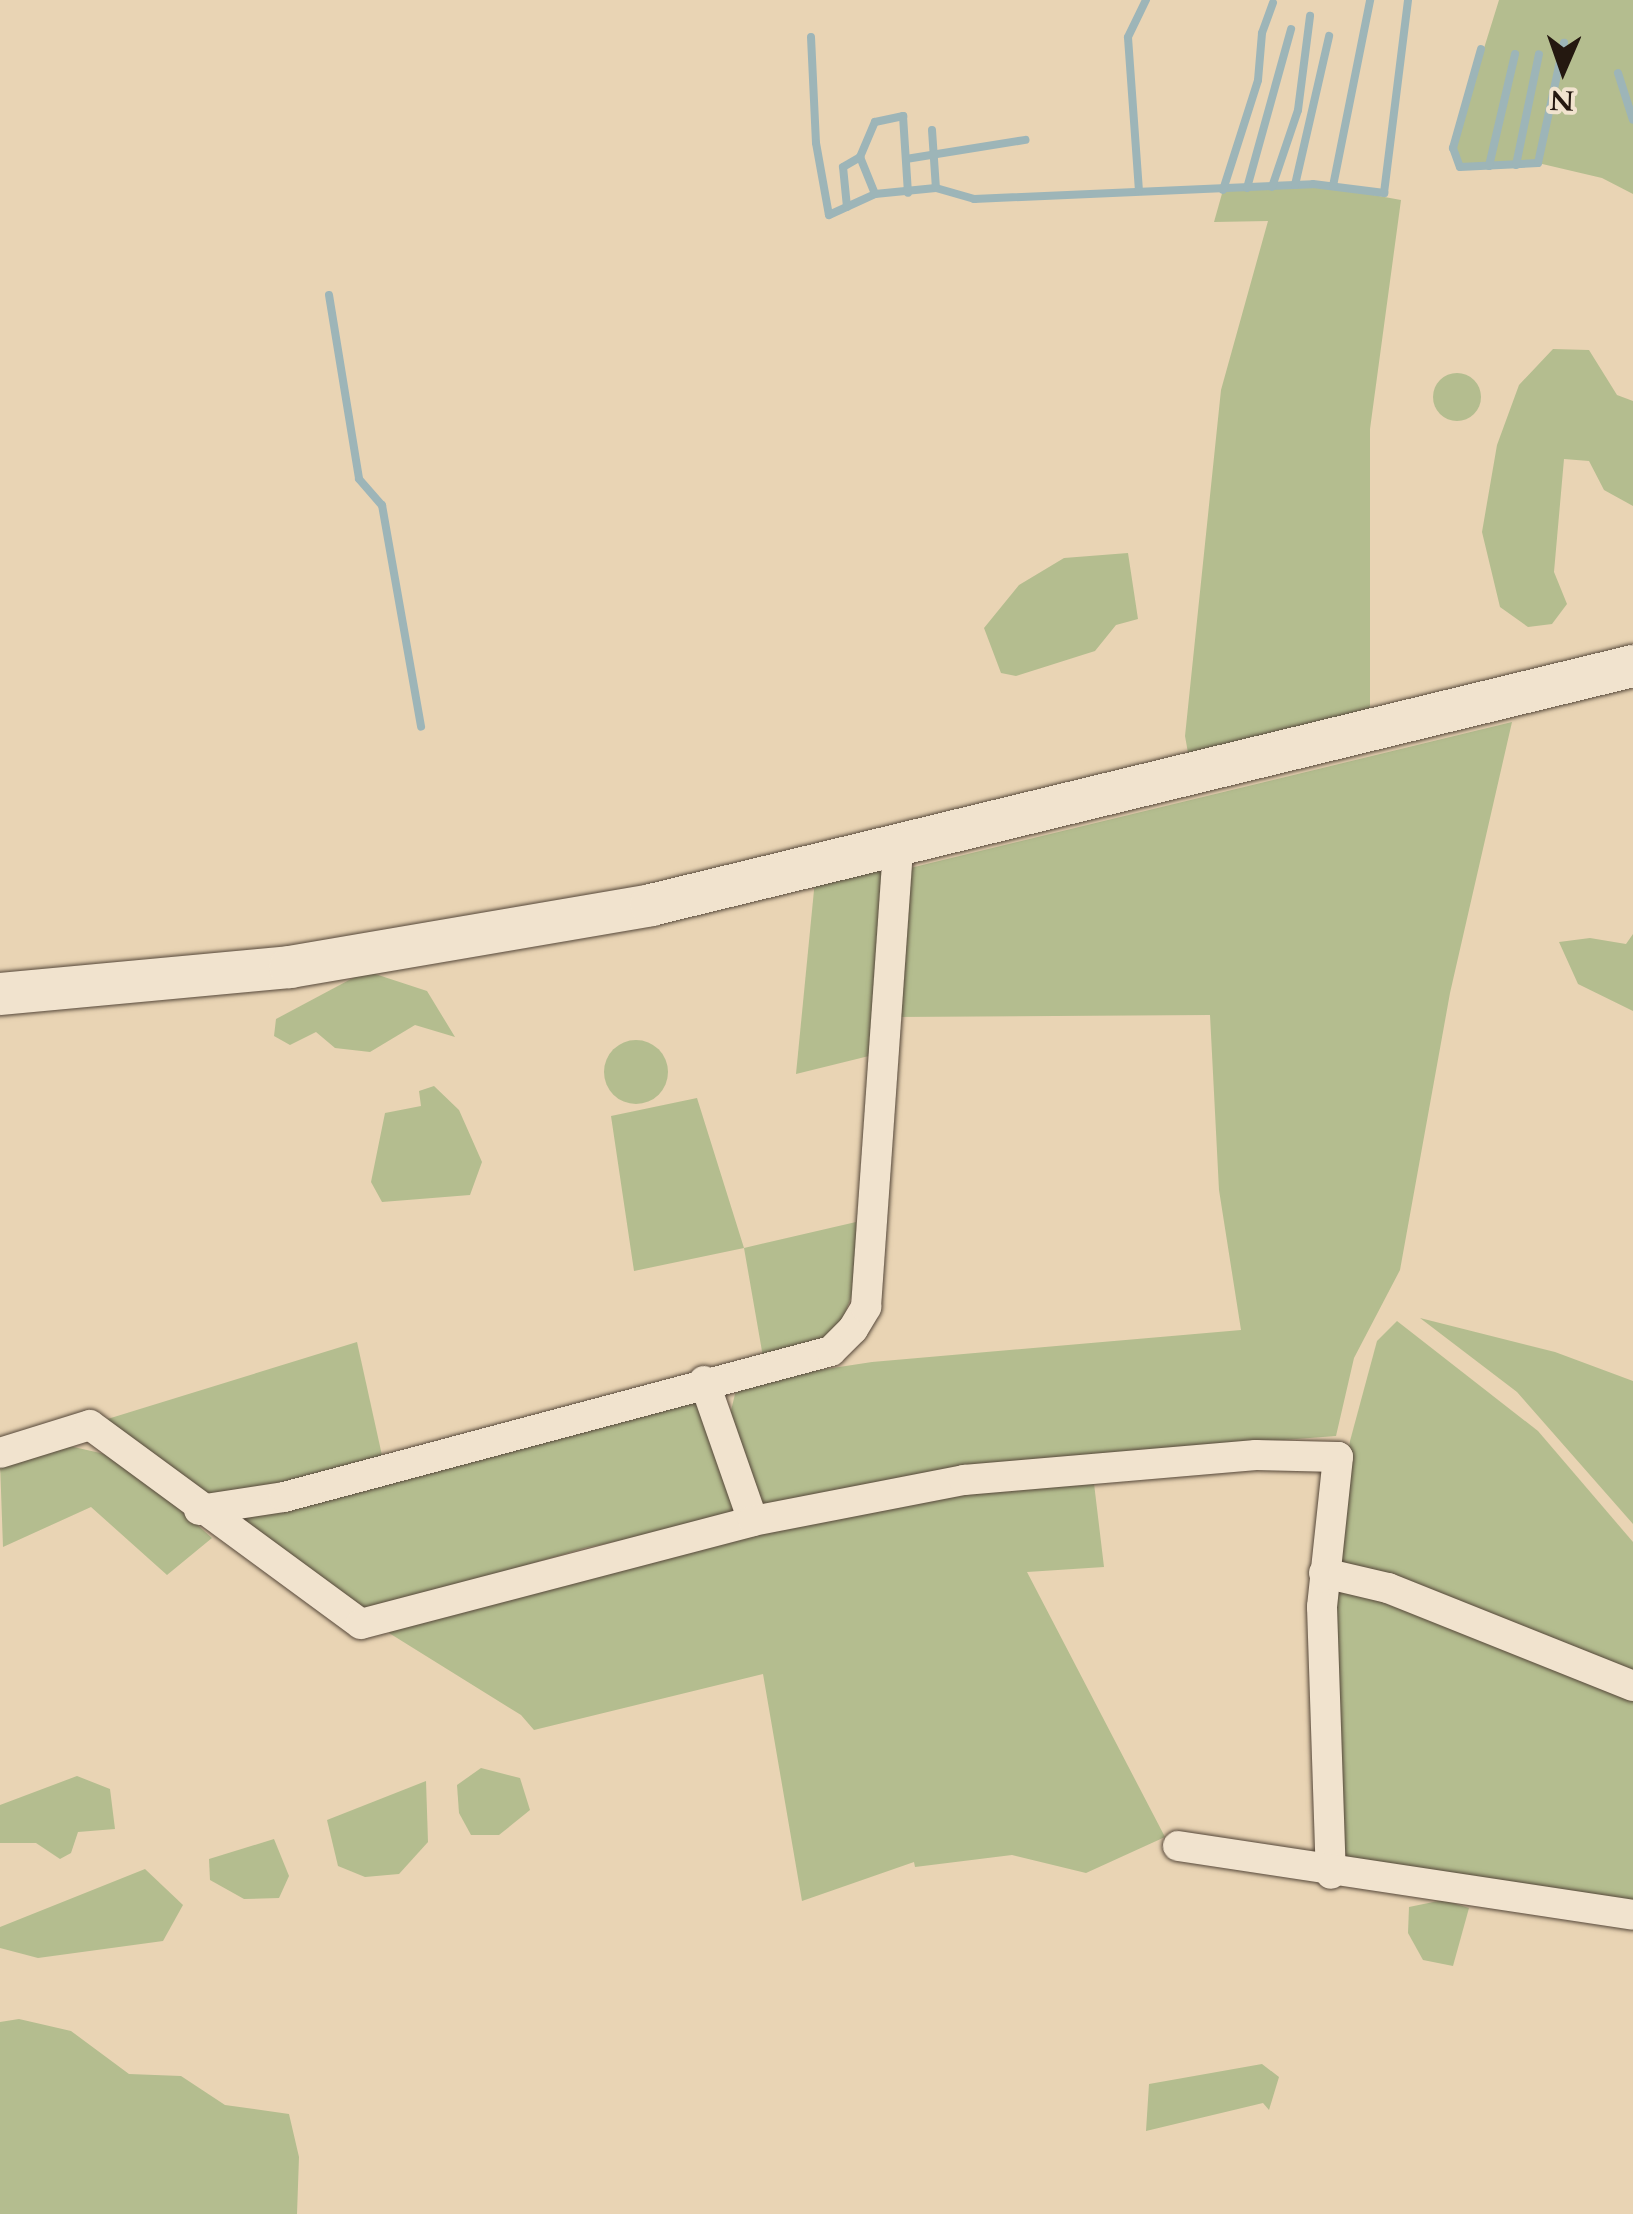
<!DOCTYPE html>
<style>
body{margin:0}
#map{position:relative;width:1633px;height:2214px;overflow:hidden;background:#e9d4b4;font-family:Cardo,serif}
div>[style]{position:absolute}
[style*='--x']{left:calc(var(--x)*1px);top:calc(var(--y)*1px);width:calc(var(--w)*1px);rotate:calc(var(--a)*1deg)}
.green>*{inset:0;background:#b4bd8f}
.round{border-radius:50%}
.stream>*{height:8px;margin:-4px;padding:0 4px;transform-origin:4px;border-radius:4px;background:#9db5b8}
.roads{filter:drop-shadow(0 0 2px #554739) drop-shadow(0 0 2px #554739)}
.street>*{height:30px;margin:-15px;padding:0 15px;transform-origin:15px;border-radius:15px;background:#f1e3ce}
.secondary>*{height:42px;margin:-21px;padding:0 21px;transform-origin:21px;border-radius:21px;background:#f1e3ce}
span{translate:-50% -50%;white-space:nowrap;text-align:center;line-height:1.15;-webkit-text-stroke:8px #f1e3ce;paint-order:stroke}
.north{position:absolute;left:1513px;top:20px;width:100px;height:100px;-webkit-text-stroke:8px #f1e3ce;paint-order:stroke;rotate:182deg;font-size:28px;font-weight:700;line-height:40px;text-align:center;color:#241810}
.north::after{content:'';display:block;margin:auto;width:35px;height:45px;background:#241810;clip-path:polygon(50% 0,100% 100%,50% 72%,0 100%)}
</style>
<div id="map">
<div class="green">
<div style="clip-path:polygon(1499px 0,1633px 0,1633px 194px,1602px 178px,1538px 163px,1460px 167px,1453px 148px)"></div>
<div style="clip-path:polygon(1313px 184px,1401px 200px,1370px 429px,1370px 709px,1190px 764px,1185px 736px,1221px 390px,1268px 221px,1214px 222px,1223px 190px)"></div>
<div style="clip-path:polygon(1553px 349px,1589px 350px,1617px 395px,1633px 401px,1633px 506px,1604px 490px,1589px 461px,1564px 459px,1554px 572px,1567px 604px,1552px 624px,1528px 627px,1500px 607px,1482px 532px,1497px 445px,1519px 385px)"></div>
<div class="round" style="left:1433px;top:373px;width:48px;height:48px"></div>
<div style="clip-path:polygon(1128px 553px,1138px 619px,1116px 625px,1095px 651px,1016px 676px,1001px 673px,984px 628px,1019px 585px,1064px 558px)"></div>
<div style="clip-path:polygon(1512px 722px,1450px 993px,1400px 1270px,1354px 1358px,1336px 1436px,1021px 1460px,777px 1507px,753px 1499px,729px 1419px,735px 1394px,747px 1381px,872px 1362px,1241px 1330px,1219px 1190px,1210px 1015px,894px 1017px,906px 869px)"></div>
<div style="clip-path:polygon(883px 868px,873px 1055px,796px 1074px,815px 880px)"></div>
<div style="clip-path:polygon(1633px 934px,1633px 1011px,1578px 984px,1559px 942px,1590px 938px,1626px 944px)"></div>
<div style="clip-path:polygon(366px 971px,427px 991px,455px 1037px,415px 1025px,370px 1052px,335px 1048px,316px 1032px,290px 1045px,274px 1036px,276px 1019px)"></div>
<div class="round" style="left:604px;top:1040px;width:64px;height:64px"></div>
<div style="clip-path:polygon(434px 1086px,459px 1110px,482px 1162px,470px 1195px,382px 1202px,371px 1182px,385px 1113px,421px 1106px,419px 1091px)"></div>
<div style="clip-path:polygon(697px 1098px,744px 1248px,856px 1222px,857px 1281px,838px 1332px,821px 1345px,763px 1357px,744px 1248px,634px 1271px,611px 1116px)"></div>
<div style="clip-path:polygon(1420px 1318px,1555px 1352px,1633px 1381px,1633px 1524px,1517px 1392px)"></div>
<div style="clip-path:polygon(1397px 1321px,1538px 1431px,1633px 1542px,1633px 1677px,1332px 1568px,1350px 1441px,1377px 1341px)"></div>
<div style="clip-path:polygon(357px 1342px,383px 1460px,209px 1500px,101px 1421px)"></div>
<div style="clip-path:polygon(697px 1401px,734px 1505px,732px 1517px,585px 1548px,376px 1609px,347px 1608px,234px 1513px)"></div>
<div style="clip-path:polygon(65px 1445px,122px 1458px,212px 1538px,167px 1575px,91px 1507px,3px 1547px,0 1463px)"></div>
<div style="clip-path:polygon(1093px 1475px,1104px 1567px,1027px 1572px,1165px 1837px,1086px 1873px,1012px 1855px,915px 1867px,914px 1862px,802px 1901px,763px 1674px,534px 1730px,521px 1715px,389px 1633px,391px 1624px,722px 1534px)"></div>
<div style="clip-path:polygon(1328px 1583px,1633px 1692px,1633px 1907px,1346px 1858px,1336px 1837px)"></div>
<div style="clip-path:polygon(481px 1768px,520px 1778px,530px 1810px,499px 1835px,471px 1835px,459px 1813px,457px 1785px)"></div>
<div style="clip-path:polygon(77px 1776px,110px 1789px,115px 1829px,78px 1832px,71px 1853px,60px 1859px,36px 1843px,0 1843px,0 1805px)"></div>
<div style="clip-path:polygon(426px 1781px,428px 1842px,399px 1874px,365px 1877px,338px 1866px,327px 1820px)"></div>
<div style="clip-path:polygon(274px 1839px,289px 1876px,279px 1898px,244px 1899px,210px 1880px,209px 1859px)"></div>
<div style="clip-path:polygon(145px 1869px,183px 1905px,163px 1941px,38px 1958px,0 1948px,0 1927px)"></div>
<div style="clip-path:polygon(1443px 1900px,1469px 1908px,1453px 1966px,1423px 1960px,1408px 1933px,1409px 1907px)"></div>
<div style="clip-path:polygon(19px 2019px,71px 2031px,129px 2074px,181px 2076px,225px 2105px,289px 2114px,299px 2157px,297px 2214px,0 2214px,0 2022px)"></div>
<div style="clip-path:polygon(1262px 2064px,1279px 2077px,1269px 2110px,1263px 2103px,1146px 2131px,1149px 2084px)"></div>
</div>
<div class="stream">
<div style="--x:811;--y:37;--w:106;--a:87.3"></div>
<div style="--x:816;--y:143;--w:73;--a:79.8"></div>
<div style="--x:829;--y:215;--w:51;--a:-24.5"></div>
<div style="--x:875;--y:194;--w:61;--a:-5.6"></div>
<div style="--x:936;--y:188;--w:40;--a:16"></div>
<div style="--x:974;--y:199;--w:339;--a:-2.5"></div>
<div style="--x:1313;--y:184;--w:72;--a:7.2"></div>
<div style="--x:1384;--y:193;--w:194;--a:-82.9"></div>
<div style="--x:1481;--y:49;--w:103;--a:105.8"></div>
<div style="--x:1453;--y:148;--w:20;--a:70"></div>
<div style="--x:1460;--y:167;--w:78;--a:-2.9"></div>
<div style="--x:1538;--y:163;--w:123;--a:-77.8"></div>
<div style="--x:1618;--y:73;--w:49;--a:72.3"></div>
<div style="--x:932;--y:130;--w:58;--a:86.1"></div>
<div style="--x:906;--y:159;--w:121;--a:-9.1"></div>
<div style="--x:1516;--y:165;--w:113;--a:-78.3"></div>
<div style="--x:1489;--y:166;--w:115;--a:-76.9"></div>
<div style="--x:1295;--y:185;--w:153;--a:-77.1"></div>
<div style="--x:1333;--y:186;--w:190;--a:-78.7"></div>
<div style="--x:1272;--y:187;--w:81;--a:-71.3"></div>
<div style="--x:1298;--y:110;--w:95;--a:-82.7"></div>
<div style="--x:1247;--y:188;--w:165;--a:-74.5"></div>
<div style="--x:1223;--y:190;--w:115;--a:-72.3"></div>
<div style="--x:1258;--y:80;--w:47;--a:-85.1"></div>
<div style="--x:1262;--y:33;--w:32;--a:-70"></div>
<div style="--x:1139;--y:191;--w:154;--a:-94.1"></div>
<div style="--x:1128;--y:37;--w:41;--a:-64.1"></div>
<div style="--x:875;--y:194;--w:40;--a:-112"></div>
<div style="--x:860;--y:157;--w:38;--a:-67"></div>
<div style="--x:875;--y:122;--w:29;--a:-12"></div>
<div style="--x:903;--y:116;--w:77;--a:86.3"></div>
<div style="--x:847;--y:207;--w:40;--a:-95.7"></div>
<div style="--x:843;--y:167;--w:20;--a:-30"></div>
<div style="--x:329;--y:295;--w:186;--a:80.7"></div>
<div style="--x:359;--y:479;--w:35;--a:49"></div>
<div style="--x:382;--y:505;--w:225;--a:80"></div>
</div>
<div class="roads">
<div class="street">
<div style="--x:704;--y:1381;--w:148;--a:70.7"></div>
<div style="--x:0;--y:1453;--w:94;--a:-17.3"></div>
<div style="--x:90;--y:1425;--w:336;--a:36.3"></div>
<div style="--x:361;--y:1624;--w:405;--a:-14.7"></div>
<div style="--x:753;--y:1521;--w:215;--a:-11"></div>
<div style="--x:964;--y:1480;--w:293;--a:-4.9"></div>
<div style="--x:1256;--y:1455;--w:82;--a:1.4"></div>
<div style="--x:1338;--y:1457;--w:151;--a:96.1"></div>
<div style="--x:1322;--y:1607;--w:267;--a:88.1"></div>
<div style="--x:199;--y:1510;--w:86;--a:-8.7"></div>
<div style="--x:284;--y:1497;--w:566;--a:-14.94"></div>
<div style="--x:831;--y:1351;--w:31;--a:-45"></div>
<div style="--x:853;--y:1329;--w:26;--a:-59"></div>
<div style="--x:866;--y:1307;--w:461;--a:-86"></div>
<div style="--x:1324;--y:1573;--w:66;--a:13.2"></div>
<div style="--x:1388;--y:1588;--w:264;--a:21.8"></div>
<div style="--x:1178;--y:1846;--w:460;--a:8.6"></div>
</div>
<div class="secondary">
<div style="--x:0;--y:994;--w:291;--a:-5.3"></div>
<div style="--x:290;--y:967;--w:366;--a:-9.7"></div>
<div style="--x:651;--y:905;--w:1011;--a:-13.68"></div>
</div>
</div>
<div class="north">N</div>
</div>
